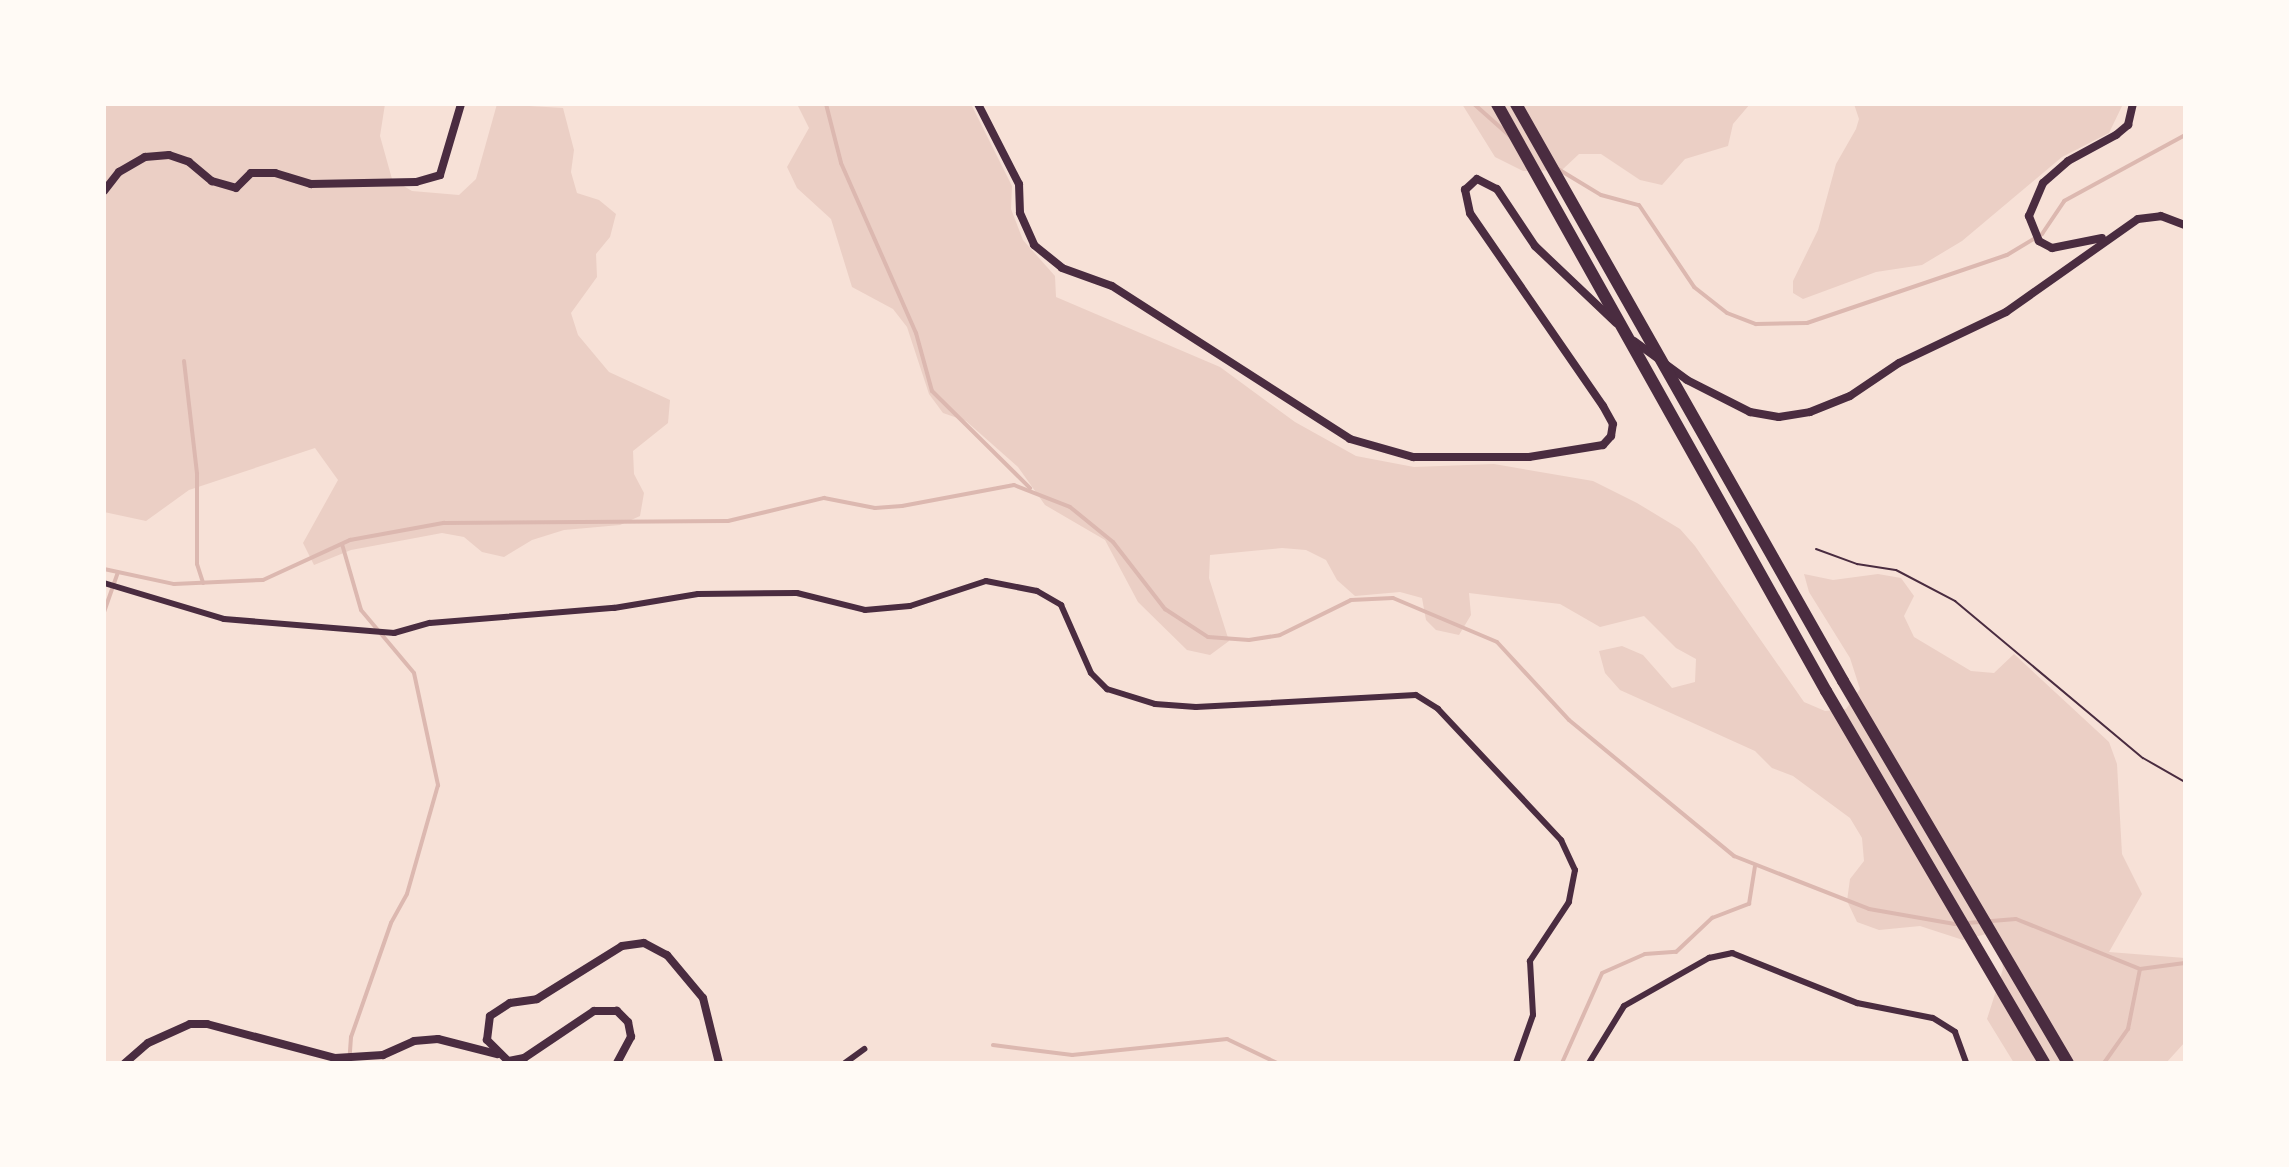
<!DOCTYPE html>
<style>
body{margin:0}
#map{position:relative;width:2289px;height:1167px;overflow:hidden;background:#f7e1d7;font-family:Montserrat,sans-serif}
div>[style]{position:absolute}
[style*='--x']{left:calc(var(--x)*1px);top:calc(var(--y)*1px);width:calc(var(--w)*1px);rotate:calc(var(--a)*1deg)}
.green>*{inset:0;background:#ebcfc5}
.stream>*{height:4px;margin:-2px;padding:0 2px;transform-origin:2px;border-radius:2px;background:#dcb8b0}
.path>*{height:2px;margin:-1px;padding:0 1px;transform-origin:1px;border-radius:1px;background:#4a2c40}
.minor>*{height:6px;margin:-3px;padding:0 3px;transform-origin:3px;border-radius:3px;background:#4a2c40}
.tertiary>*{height:8px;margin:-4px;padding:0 4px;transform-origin:4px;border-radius:4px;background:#4a2c40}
.motorway>*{height:12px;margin:-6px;padding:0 6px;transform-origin:6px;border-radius:6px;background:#4a2c40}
span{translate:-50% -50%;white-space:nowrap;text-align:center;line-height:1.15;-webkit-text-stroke:8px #fffaf5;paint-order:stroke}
.frame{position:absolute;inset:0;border:106px solid #fffaf5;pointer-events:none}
</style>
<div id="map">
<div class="green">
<div style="clip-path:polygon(104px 104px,385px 104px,380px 136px,392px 179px,412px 191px,459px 195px,476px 179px,497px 104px,563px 108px,574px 150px,571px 172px,577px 193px,599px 200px,616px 214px,610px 237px,596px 254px,597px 277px,571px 313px,578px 335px,609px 372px,670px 400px,668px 423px,633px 451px,634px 474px,644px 493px,640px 516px,620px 525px,564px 530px,532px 540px,504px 557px,482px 552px,464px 537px,442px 533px,351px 550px,314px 565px,303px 543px,338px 480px,315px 448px,189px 490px,146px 521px,104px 512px)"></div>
<div style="clip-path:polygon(797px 104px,971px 104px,1012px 186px,1011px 209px,1023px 240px,1055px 276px,1056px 297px,1220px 367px,1295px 422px,1356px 456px,1414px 467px,1494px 464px,1593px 481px,1637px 503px,1680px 529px,1695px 546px,1804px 702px,1825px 711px,1846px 709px,1860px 689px,1850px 658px,1809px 592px,1804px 574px,1833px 580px,1878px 574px,1901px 578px,1914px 596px,1904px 616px,1914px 637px,1971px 671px,1994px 673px,2014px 654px,2109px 742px,2117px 764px,2122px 854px,2142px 894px,2109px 952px,2185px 958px,2185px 1042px,2166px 1063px,2014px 1063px,1987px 1019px,2003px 969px,1998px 931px,1963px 940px,1920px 926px,1879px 930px,1857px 922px,1847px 901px,1850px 879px,1864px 861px,1862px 838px,1850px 818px,1793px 776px,1772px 768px,1755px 751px,1620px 690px,1605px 673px,1599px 651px,1622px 646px,1643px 655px,1672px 688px,1695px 682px,1696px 659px,1676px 648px,1644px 616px,1600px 627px,1560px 604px,1469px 593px,1471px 615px,1459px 635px,1436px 630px,1426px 620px,1422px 598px,1400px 592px,1355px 596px,1337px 580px,1326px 560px,1306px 550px,1282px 548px,1210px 555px,1209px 578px,1229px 641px,1210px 655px,1187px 650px,1138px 602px,1105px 540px,1045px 505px,1018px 467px,966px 421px,943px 413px,929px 394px,907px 327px,893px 309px,852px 287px,831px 219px,797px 188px,787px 167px,809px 128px)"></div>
<div style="clip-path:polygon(1462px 104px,1750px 104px,1733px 124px,1728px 146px,1685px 159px,1662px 185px,1640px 180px,1601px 154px,1579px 154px,1562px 170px,1523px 171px,1495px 157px)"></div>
<div style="clip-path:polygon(1854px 104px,2123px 104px,2109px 133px,2062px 157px,1962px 241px,1922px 265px,1876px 272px,1803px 299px,1793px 293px,1793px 281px,1818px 230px,1836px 164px,1856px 129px,1859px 119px)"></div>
</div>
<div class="stream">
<div style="--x:826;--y:104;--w:61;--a:75.7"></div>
<div style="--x:841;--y:163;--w:186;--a:66.2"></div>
<div style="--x:916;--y:333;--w:60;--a:74.6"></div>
<div style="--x:932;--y:391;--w:138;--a:44.7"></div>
<div style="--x:1474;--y:104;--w:50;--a:41.7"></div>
<div style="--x:1558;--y:169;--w:50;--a:31.2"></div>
<div style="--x:1601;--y:195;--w:39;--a:15"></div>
<div style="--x:1639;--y:205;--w:99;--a:56.1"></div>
<div style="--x:1694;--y:287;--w:42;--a:38.2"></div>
<div style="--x:1727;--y:313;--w:31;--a:21"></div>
<div style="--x:1756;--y:324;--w:51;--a:-1.1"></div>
<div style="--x:1807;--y:323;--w:211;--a:-18.8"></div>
<div style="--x:2007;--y:255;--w:41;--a:-31"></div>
<div style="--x:2042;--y:234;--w:40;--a:-56"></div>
<div style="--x:2064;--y:201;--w:138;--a:-28.6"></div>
<div style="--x:184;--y:361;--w:114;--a:83.4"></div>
<div style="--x:197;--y:474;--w:90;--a:90"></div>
<div style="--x:197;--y:564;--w:20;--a:72"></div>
<div style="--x:342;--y:544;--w:69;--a:73.9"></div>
<div style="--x:361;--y:610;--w:82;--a:49.9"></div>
<div style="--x:414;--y:673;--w:115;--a:77.9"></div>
<div style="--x:438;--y:785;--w:113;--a:105.9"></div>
<div style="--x:407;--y:894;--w:33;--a:119"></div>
<div style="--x:391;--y:923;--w:121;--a:109.3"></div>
<div style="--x:351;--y:1037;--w:26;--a:94"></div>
<div style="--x:104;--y:569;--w:72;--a:12.1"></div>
<div style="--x:174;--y:584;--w:89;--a:-2.6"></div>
<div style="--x:263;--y:580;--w:96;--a:-24.7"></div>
<div style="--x:350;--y:540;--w:96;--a:-10.3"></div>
<div style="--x:444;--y:523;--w:284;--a:-0.4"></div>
<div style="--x:728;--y:521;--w:99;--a:-13.5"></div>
<div style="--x:824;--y:498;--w:52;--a:11.1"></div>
<div style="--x:875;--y:508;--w:27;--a:-4"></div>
<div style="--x:902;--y:506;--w:114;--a:-10.6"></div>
<div style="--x:1014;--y:485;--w:60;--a:21.4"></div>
<div style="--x:1070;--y:507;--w:55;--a:39.1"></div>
<div style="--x:1113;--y:542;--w:85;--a:52.2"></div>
<div style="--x:1165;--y:609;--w:51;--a:33.1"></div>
<div style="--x:1208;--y:637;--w:41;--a:4.2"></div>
<div style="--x:1249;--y:640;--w:31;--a:-9"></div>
<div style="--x:1280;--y:635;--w:79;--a:-26.2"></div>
<div style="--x:1351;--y:600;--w:42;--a:-2.7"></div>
<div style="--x:1393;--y:598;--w:113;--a:22.9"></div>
<div style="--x:1497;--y:642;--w:106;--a:47.3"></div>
<div style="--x:1569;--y:720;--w:214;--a:39.5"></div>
<div style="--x:1734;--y:856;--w:145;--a:21.4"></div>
<div style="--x:1869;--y:909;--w:87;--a:9.9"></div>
<div style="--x:1955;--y:924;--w:61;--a:-4.7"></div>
<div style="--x:2016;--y:919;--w:134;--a:22"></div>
<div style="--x:2140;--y:969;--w:45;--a:-7.6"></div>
<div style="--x:104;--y:612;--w:42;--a:-70.7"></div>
<div style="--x:993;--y:1045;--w:80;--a:7.2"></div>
<div style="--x:1072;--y:1055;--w:156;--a:-5.9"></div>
<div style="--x:1227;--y:1039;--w:55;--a:25.6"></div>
<div style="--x:1562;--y:1063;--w:98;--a:-66"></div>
<div style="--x:1602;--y:973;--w:47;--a:-23.8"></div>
<div style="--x:1645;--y:954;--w:31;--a:-4"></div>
<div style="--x:1676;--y:952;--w:50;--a:-43.4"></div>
<div style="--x:1712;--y:918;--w:40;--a:-21"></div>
<div style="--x:1749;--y:904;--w:38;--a:-81"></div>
<div style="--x:2104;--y:1063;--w:42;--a:-54.8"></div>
<div style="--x:2128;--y:1029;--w:61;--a:-78.7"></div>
</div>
<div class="path">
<div style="--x:1816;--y:549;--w:44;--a:20.1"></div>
<div style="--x:1857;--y:564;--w:39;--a:9"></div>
<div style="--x:1896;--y:570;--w:67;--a:27.7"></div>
<div style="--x:1955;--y:601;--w:245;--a:39.9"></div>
<div style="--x:2143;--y:758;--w:48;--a:29.7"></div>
</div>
<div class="minor">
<div style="--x:104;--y:583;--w:125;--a:16.7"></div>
<div style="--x:224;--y:619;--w:171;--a:4.7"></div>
<div style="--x:394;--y:633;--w:37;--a:-16"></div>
<div style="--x:430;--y:623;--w:185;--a:-4.7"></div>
<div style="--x:614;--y:608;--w:85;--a:-9.5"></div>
<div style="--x:698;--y:594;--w:99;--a:-0.6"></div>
<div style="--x:797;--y:593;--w:70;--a:14"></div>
<div style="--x:865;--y:610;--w:45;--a:-5.1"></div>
<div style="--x:910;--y:606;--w:80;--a:-18.2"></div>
<div style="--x:986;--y:581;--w:52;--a:11.1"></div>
<div style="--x:1037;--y:591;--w:28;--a:30"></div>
<div style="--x:1061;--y:605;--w:74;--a:66.2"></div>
<div style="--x:1091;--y:673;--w:23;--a:45"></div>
<div style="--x:1107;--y:689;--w:50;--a:17.4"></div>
<div style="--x:1155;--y:704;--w:41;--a:4.2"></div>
<div style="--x:1196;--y:707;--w:220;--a:-3.1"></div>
<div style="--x:1416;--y:695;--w:26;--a:32"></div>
<div style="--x:1438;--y:709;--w:180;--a:46.8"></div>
<div style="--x:1561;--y:840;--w:33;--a:65"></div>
<div style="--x:1575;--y:870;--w:33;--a:101"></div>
<div style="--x:1569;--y:902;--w:71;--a:123.5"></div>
<div style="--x:1530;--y:961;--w:54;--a:86.8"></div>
<div style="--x:1533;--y:1015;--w:51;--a:109.5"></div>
<div style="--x:845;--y:1063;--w:24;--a:-36"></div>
<div style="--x:1589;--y:1063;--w:67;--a:-58.4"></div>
<div style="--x:1624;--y:1006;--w:98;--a:-29.5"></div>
<div style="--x:1709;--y:958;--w:24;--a:-12"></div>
<div style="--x:1732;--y:953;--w:135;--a:21.8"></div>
<div style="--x:1857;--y:1003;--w:77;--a:11.2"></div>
<div style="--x:1933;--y:1018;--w:26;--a:32"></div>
<div style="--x:1955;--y:1032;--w:33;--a:70"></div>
</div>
<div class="tertiary">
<div style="--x:978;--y:104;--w:90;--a:62.9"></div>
<div style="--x:1019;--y:184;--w:29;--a:88"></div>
<div style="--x:1020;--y:213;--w:35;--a:66"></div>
<div style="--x:1034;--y:245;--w:36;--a:39"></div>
<div style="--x:1062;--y:268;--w:53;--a:19.8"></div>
<div style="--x:1112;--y:286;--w:283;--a:32.7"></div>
<div style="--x:1350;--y:439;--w:66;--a:15.9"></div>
<div style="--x:1413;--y:457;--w:116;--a:0"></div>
<div style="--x:1529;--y:457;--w:75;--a:-9.2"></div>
<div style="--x:1603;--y:445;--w:12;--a:-48"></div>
<div style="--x:1611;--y:436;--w:12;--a:-81"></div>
<div style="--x:1613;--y:424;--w:21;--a:-119"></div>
<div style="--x:1603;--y:406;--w:234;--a:-124.6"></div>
<div style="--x:1470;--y:213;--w:24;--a:-102"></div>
<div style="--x:1465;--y:190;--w:16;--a:-43"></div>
<div style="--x:1477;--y:179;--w:22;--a:27"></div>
<div style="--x:1497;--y:189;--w:69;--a:56.3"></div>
<div style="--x:1535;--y:246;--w:112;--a:43.5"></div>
<div style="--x:104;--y:191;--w:24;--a:-52"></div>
<div style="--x:119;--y:172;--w:30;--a:-30"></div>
<div style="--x:145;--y:157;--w:24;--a:-5"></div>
<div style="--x:169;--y:155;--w:21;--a:19"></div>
<div style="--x:189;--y:162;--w:30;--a:40"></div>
<div style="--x:212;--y:181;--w:25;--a:16"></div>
<div style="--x:236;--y:188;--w:21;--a:-45"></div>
<div style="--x:251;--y:173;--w:24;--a:0"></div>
<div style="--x:275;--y:173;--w:38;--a:17"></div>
<div style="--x:311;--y:184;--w:105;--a:-1.1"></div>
<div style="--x:416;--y:182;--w:25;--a:-16"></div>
<div style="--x:440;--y:175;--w:74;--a:-73.5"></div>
<div style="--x:2102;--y:238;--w:51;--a:168.7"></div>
<div style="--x:2052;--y:248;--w:15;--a:-152"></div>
<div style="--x:2039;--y:241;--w:27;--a:-112"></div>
<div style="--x:2029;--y:216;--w:36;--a:-67"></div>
<div style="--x:2043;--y:183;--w:33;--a:-41"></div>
<div style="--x:2068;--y:161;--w:55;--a:-28.4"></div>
<div style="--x:2116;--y:135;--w:16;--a:-40"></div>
<div style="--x:2128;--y:125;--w:22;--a:-77"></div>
<div style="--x:1634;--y:341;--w:66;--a:36.3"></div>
<div style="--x:1687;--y:380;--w:71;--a:26.9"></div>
<div style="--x:1750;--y:412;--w:29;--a:10"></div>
<div style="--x:1779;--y:417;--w:31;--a:-9"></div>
<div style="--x:1810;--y:412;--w:43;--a:-21.8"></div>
<div style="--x:1850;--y:396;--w:59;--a:-34"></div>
<div style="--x:1899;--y:363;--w:119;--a:-25.5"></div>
<div style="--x:2006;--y:312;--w:161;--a:-35.2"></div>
<div style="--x:2138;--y:219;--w:23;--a:-7"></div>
<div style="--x:2161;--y:216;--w:26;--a:21"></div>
<div style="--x:125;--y:1063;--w:30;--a:-41"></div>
<div style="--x:148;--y:1043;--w:46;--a:-24.3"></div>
<div style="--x:190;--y:1024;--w:17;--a:0"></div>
<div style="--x:207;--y:1024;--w:132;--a:14.9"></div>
<div style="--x:335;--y:1058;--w:48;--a:-3.6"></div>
<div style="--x:383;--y:1055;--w:34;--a:-24"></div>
<div style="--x:414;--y:1041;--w:24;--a:-5"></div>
<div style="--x:438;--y:1039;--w:61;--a:14.3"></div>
<div style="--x:617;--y:1063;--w:30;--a:-62"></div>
<div style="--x:631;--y:1037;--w:15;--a:-101"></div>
<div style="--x:628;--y:1022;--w:16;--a:-135"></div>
<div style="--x:617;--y:1011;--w:23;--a:180"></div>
<div style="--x:594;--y:1011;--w:84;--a:146.1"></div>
<div style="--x:524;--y:1058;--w:16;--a:169"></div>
<div style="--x:508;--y:1061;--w:30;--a:-135"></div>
<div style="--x:487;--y:1040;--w:24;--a:-83"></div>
<div style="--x:490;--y:1016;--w:24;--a:-33"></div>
<div style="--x:510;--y:1003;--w:27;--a:-8"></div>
<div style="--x:537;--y:999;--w:100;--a:-31.9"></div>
<div style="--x:622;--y:946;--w:22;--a:-8"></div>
<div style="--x:644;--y:943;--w:26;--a:28"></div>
<div style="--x:667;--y:955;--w:56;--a:50.1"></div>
<div style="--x:703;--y:998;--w:67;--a:76.2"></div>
</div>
<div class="motorway">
<div style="--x:1497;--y:104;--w:673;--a:60.73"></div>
<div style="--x:1826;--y:691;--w:431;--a:59.6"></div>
<div style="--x:1516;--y:104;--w:663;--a:60.46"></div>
<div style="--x:1843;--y:681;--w:443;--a:59.5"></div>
</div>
<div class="frame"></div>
</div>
